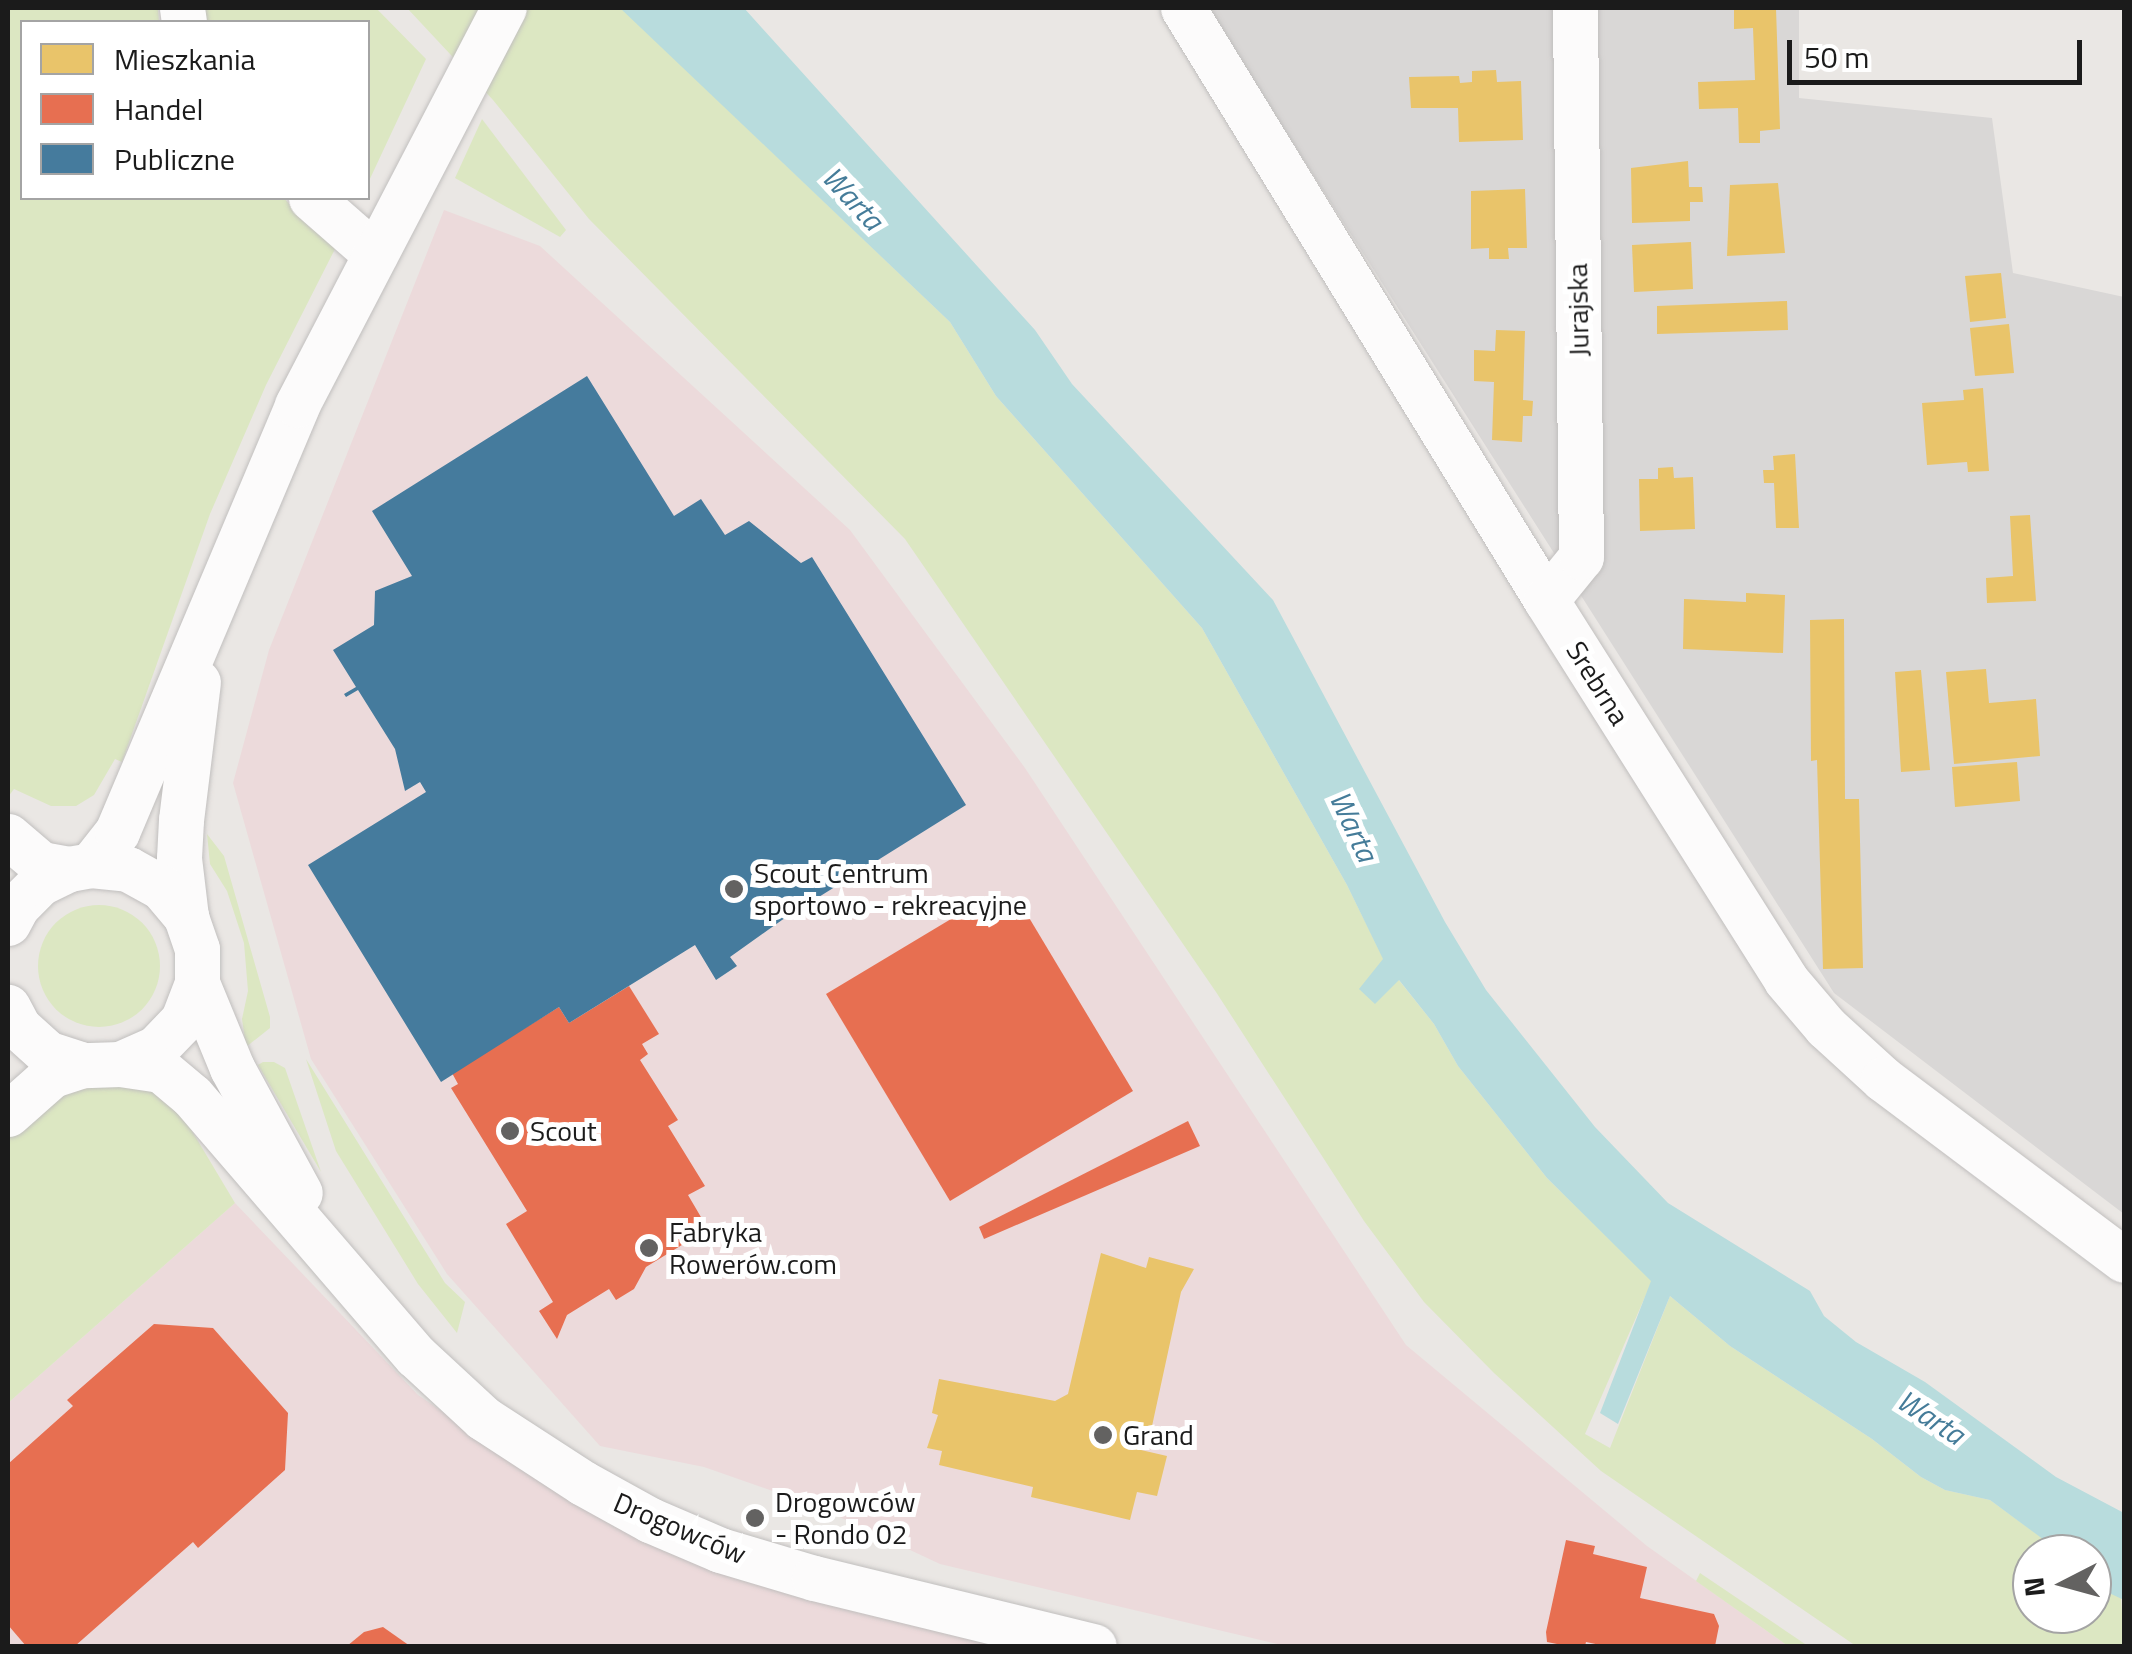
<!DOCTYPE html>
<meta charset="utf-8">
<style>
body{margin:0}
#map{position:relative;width:2132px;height:1654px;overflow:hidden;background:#eae7e4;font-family:"Titillium Web",sans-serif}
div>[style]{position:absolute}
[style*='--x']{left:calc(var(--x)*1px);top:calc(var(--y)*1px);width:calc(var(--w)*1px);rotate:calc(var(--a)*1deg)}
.residential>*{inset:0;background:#d9d7d6}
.commercial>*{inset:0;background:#ecdadb}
.grass>*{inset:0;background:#dce7c2}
.round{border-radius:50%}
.water>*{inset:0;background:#b8dcdd}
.homes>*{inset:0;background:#e9c46a}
.shops>*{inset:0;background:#e76f51}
.public>*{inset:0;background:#457b9d}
.roads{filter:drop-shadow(0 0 2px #c1bfbe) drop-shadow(0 0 2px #c1bfbe)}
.minor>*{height:45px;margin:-22.5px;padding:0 22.5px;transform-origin:22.5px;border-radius:22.5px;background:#fcfbfb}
.dots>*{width:28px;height:28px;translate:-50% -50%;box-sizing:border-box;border:5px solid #fff;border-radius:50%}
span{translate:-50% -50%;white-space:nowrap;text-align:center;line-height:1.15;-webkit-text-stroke:10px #fff;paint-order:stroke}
.street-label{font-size:28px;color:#1b1b1b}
.poi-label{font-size:28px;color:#1b1b1b}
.left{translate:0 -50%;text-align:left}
.water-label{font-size:30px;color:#457c99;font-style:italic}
.frame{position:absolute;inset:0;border:10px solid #1b1b1b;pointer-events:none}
.legend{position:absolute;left:20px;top:20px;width:350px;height:180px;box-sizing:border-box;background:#fff;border:2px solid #a4a4a4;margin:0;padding:12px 18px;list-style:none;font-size:30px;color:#1b1b1b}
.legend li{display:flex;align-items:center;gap:20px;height:50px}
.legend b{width:50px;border:2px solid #a4a4a4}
.north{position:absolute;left:2012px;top:1534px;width:100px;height:100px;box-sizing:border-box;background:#fff;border:2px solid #a4a4a4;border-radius:50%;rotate:264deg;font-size:28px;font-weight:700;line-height:40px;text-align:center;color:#1b1b1b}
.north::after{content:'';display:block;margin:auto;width:35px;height:45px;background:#636261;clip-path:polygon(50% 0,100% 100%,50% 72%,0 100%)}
.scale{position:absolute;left:1787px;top:40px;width:295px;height:45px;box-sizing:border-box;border:5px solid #1b1b1b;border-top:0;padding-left:12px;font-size:30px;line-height:35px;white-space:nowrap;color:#1b1b1b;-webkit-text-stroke:8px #fff;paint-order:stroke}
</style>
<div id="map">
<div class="residential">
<div style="clip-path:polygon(1207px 8px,1799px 8px,1799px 98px,1992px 118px,2013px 273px,2124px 297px,2124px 1214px,1834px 993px)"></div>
</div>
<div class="commercial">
<div style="clip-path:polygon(444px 210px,540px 246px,850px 530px,1025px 768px,1406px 1345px,1647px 1546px,1788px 1646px,1286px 1646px,940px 1564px,816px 1506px,704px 1467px,600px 1446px,447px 1274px,311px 1059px,233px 783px,269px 650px)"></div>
<div style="clip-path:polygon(235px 1203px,418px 1395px,574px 1502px,762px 1586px,995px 1646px,8px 1646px,8px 1403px)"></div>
</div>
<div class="grass">
<div style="clip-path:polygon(8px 8px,158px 8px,159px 22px,22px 22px,22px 198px,284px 198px,311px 229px,318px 224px,335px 249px,266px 385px,210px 514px,122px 762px,115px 759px,94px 795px,76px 806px,51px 806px,14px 789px,8px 797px)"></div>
<div style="clip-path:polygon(197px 8px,376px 8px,426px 59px,368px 183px,368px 22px,201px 22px)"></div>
<div style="clip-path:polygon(407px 8px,621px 8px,950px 322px,996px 396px,1202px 628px,1347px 885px,1384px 960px,1360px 989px,1398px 979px,1434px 1024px,1458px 1066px,1547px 1178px,1652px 1281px,1585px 1434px,1610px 1448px,1670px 1296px,1730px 1346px,1872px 1439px,1921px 1477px,1945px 1490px,1990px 1500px,2060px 1551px,2063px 1554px,2032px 1554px,2032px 1614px,2092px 1614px,2092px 1584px,2121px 1597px,2124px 1646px,1856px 1646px,1601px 1471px,1494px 1373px,1424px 1302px,1364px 1221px,1216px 992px,905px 539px,589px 219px,493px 100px)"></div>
<div style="clip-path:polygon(482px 119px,566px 230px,560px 237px,455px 178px)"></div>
<div style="clip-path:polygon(207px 834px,224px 856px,270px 1017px,270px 1028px,246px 1047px,242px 1019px,248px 991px,244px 943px,227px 891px,210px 864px)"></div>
<div class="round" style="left:38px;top:905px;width:122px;height:122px"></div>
<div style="clip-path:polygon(306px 1059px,445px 1283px,465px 1302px,457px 1333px,418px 1284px,336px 1151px)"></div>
<div style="clip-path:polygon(263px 1062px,274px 1062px,285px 1068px,321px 1172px,258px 1065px)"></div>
<div style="clip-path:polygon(141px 1082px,180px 1111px,235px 1203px,8px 1403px,8px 1130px,60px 1087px)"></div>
<div style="clip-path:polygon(1700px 1573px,1808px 1646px,1788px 1646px,1696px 1581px)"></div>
</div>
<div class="water">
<div style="clip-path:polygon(620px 8px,744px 8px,1035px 330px,1072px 384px,1273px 600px,1445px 922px,1486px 990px,1595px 1127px,1668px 1203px,1810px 1291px,1824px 1316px,1856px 1342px,1925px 1382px,2056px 1477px,2124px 1513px,2124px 1600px,2092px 1585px,2092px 1554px,2063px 1554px,1990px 1500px,1945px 1490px,1921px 1477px,1872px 1439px,1730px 1346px,1670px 1296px,1618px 1424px,1600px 1413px,1651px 1281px,1547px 1178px,1458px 1066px,1434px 1024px,1399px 980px,1375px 1004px,1359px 989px,1383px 959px,1347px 885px,1202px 628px,996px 396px,950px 322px)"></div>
</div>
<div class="homes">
<div style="clip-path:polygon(1734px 8px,1776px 8px,1780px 129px,1760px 131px,1760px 143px,1739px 143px,1738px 108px,1699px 109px,1698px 82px,1755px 80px,1753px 28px,1734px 29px)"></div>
<div style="clip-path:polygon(1496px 70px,1497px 82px,1521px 81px,1523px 140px,1459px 142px,1458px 108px,1411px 108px,1409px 77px,1459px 76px,1460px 83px,1472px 82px,1472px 71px)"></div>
<div style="clip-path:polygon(1688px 161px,1689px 187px,1702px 187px,1703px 202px,1690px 202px,1690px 221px,1632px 223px,1631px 168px)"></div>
<div style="clip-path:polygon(1778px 183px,1785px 253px,1727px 256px,1730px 185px)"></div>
<div style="clip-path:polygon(1525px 189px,1527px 248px,1508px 248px,1509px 259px,1489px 259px,1489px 248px,1471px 249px,1471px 191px)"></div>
<div style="clip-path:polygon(1691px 242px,1693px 289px,1634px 292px,1632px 245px)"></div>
<div style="clip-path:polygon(2001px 273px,2006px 318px,1970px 322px,1965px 276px)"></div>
<div style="clip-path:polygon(1787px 301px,1788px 330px,1657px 334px,1657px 306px)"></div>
<div style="clip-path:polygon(2009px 324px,2014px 373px,1975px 376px,1970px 328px)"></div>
<div style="clip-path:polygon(1496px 330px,1525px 331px,1523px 400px,1533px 401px,1532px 416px,1523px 416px,1522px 442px,1492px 440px,1494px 382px,1474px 381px,1474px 350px,1495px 351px)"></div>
<div style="clip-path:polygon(1983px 388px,1989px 471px,1968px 472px,1967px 462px,1927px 465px,1922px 403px,1964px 400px,1963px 390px)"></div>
<div style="clip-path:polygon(1795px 454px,1799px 528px,1776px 528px,1774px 483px,1764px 483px,1763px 470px,1774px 470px,1773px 456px)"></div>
<div style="clip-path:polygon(1673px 467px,1674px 478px,1693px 477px,1695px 529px,1640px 531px,1639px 479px,1658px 479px,1658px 468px)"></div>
<div style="clip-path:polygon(2030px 515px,2036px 601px,1987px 603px,1986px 578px,2013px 576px,2010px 516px)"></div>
<div style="clip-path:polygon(1746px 593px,1785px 595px,1783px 653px,1683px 649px,1684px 599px,1746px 602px)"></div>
<div style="clip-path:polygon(1844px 619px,1845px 799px,1859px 799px,1863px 968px,1823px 969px,1817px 760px,1811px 761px,1810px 620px)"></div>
<div style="clip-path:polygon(1986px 669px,1989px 703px,2036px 699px,2040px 756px,1954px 764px,1946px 672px)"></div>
<div style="clip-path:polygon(1921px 670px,1930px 770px,1901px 772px,1895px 672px)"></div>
<div style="clip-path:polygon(2017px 762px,2020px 801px,1955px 807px,1952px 767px)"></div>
<div style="clip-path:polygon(1101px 1253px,1146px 1268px,1149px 1257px,1194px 1269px,1181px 1292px,1149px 1440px,1143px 1439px,1141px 1450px,1167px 1456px,1157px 1496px,1137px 1492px,1130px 1520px,1031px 1497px,1033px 1487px,939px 1465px,942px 1451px,927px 1448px,938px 1415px,932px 1413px,939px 1379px,1055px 1401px,1068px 1394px)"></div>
</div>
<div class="shops">
<div style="clip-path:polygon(991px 895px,1022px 906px,1133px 1091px,950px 1201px,826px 994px)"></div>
<div style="clip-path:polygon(629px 986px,659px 1034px,642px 1044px,648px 1054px,640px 1060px,678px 1120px,668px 1126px,705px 1186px,688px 1195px,708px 1229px,646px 1267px,634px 1289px,616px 1300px,609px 1289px,567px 1315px,557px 1339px,539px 1311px,553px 1302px,506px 1224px,527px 1211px,451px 1088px,458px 1084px,452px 1073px,559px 1007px,569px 1023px)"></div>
<div style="clip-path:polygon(1188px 1121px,1200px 1146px,984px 1239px,979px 1227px)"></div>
<div style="clip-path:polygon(154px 1324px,213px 1328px,288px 1413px,285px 1470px,198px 1548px,193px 1542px,75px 1646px,26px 1646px,8px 1625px,8px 1464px,73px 1406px,67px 1400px)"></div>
<div style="clip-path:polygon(1566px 1540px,1595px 1546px,1593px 1554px,1647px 1567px,1640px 1598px,1714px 1614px,1719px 1626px,1715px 1646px,1605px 1646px,1586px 1642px,1585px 1646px,1567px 1646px,1547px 1642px,1546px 1632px)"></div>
<div style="clip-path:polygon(383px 1627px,410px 1646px,347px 1646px,364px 1632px)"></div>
</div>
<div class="public">
<div style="clip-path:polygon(587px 376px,674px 516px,701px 499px,725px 535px,749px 521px,801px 563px,812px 557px,966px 805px,782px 920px,730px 957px,737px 966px,716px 980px,695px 945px,569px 1023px,559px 1007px,441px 1082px,308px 865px,426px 792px,420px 782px,405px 791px,395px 749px,358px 690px,346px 697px,344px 694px,356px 687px,333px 650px,374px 625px,375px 591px,412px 576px,372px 511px)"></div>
</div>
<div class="roads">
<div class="minor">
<div style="--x:182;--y:8;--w:14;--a:82"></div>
<div style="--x:1183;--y:8;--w:694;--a:58.48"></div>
<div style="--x:1546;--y:600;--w:449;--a:57.7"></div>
<div style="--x:1786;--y:980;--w:62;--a:49.6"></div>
<div style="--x:1826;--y:1027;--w:77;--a:42.4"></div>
<div style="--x:1883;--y:1079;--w:301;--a:36.9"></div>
<div style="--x:311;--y:198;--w:85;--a:41.2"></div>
<div style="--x:1546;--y:600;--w:55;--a:-50.9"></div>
<div style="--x:1581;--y:557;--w:549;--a:-90.63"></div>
<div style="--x:8;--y:836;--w:43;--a:40.3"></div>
<div style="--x:41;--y:864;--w:28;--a:10"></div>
<div style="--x:91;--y:865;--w:42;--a:-51.8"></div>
<div style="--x:117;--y:832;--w:463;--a:-67.1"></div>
<div style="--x:297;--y:405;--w:448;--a:-62.5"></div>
<div style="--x:186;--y:917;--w:59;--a:-96.8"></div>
<div style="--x:179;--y:858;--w:38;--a:-87"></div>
<div style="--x:181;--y:820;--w:139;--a:-83"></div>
<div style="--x:8;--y:923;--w:19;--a:-62"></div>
<div style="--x:17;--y:906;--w:33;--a:-45"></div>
<div style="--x:40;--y:883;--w:32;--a:-26"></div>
<div style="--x:69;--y:869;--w:22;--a:-10"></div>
<div style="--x:91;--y:865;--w:37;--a:6"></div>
<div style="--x:128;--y:869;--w:39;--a:29"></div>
<div style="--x:162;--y:888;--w:38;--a:50"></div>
<div style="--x:186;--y:917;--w:34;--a:71"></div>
<div style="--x:197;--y:949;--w:34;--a:90"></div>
<div style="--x:197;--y:983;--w:40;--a:111"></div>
<div style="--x:183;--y:1020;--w:39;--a:134"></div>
<div style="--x:156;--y:1048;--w:39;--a:156"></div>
<div style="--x:120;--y:1064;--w:37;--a:178"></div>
<div style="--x:83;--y:1065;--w:38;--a:-162"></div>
<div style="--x:47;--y:1053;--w:38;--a:-138"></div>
<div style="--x:19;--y:1028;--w:24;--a:-118"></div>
<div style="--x:197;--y:983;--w:92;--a:67.6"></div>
<div style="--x:232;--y:1068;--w:142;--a:61.5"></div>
<div style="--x:120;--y:1064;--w:41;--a:8.3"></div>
<div style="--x:161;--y:1070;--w:40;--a:40"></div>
<div style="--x:192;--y:1096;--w:343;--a:49.3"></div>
<div style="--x:416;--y:1356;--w:91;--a:42.8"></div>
<div style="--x:483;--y:1418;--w:119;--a:33"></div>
<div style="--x:583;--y:1483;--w:77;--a:28.9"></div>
<div style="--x:650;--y:1520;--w:76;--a:23.2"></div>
<div style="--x:720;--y:1550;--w:98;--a:16.6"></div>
<div style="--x:814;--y:1578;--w:288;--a:13.7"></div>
<div style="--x:8;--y:1114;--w:59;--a:-41.6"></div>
<div style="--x:52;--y:1075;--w:33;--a:-18"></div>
</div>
</div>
<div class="dots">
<div style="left:734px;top:889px;background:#636261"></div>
<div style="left:510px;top:1131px;background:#636261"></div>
<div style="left:649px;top:1248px;background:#636261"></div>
<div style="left:1103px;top:1435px;background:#636261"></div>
<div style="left:755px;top:1518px;background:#636261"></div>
</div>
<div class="street-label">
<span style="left:1578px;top:310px;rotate:-91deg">Jurajska</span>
<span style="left:1598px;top:683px;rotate:58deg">Srebrna</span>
<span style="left:680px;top:1528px;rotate:23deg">Drogowców</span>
</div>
<div class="poi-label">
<span class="left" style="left:754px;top:889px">Scout Centrum<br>sportowo - rekreacyjne</span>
<span class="left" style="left:530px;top:1131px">Scout</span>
<span class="left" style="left:669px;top:1248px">Fabryka<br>Rowerów.com</span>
<span class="left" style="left:1123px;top:1435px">Grand</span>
<span class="left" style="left:775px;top:1518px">Drogowców<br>- Rondo 02</span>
</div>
<div class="water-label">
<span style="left:853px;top:198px;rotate:47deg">Warta</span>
<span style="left:1354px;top:826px;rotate:65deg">Warta</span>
<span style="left:1931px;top:1417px;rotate:33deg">Warta</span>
</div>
<div class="frame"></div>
<ul class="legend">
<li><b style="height:28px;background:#e9c46a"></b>Mieszkania</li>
<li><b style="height:28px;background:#e76f51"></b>Handel</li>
<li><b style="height:28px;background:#457b9d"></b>Publiczne</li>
</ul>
<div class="north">N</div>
<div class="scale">50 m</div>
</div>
